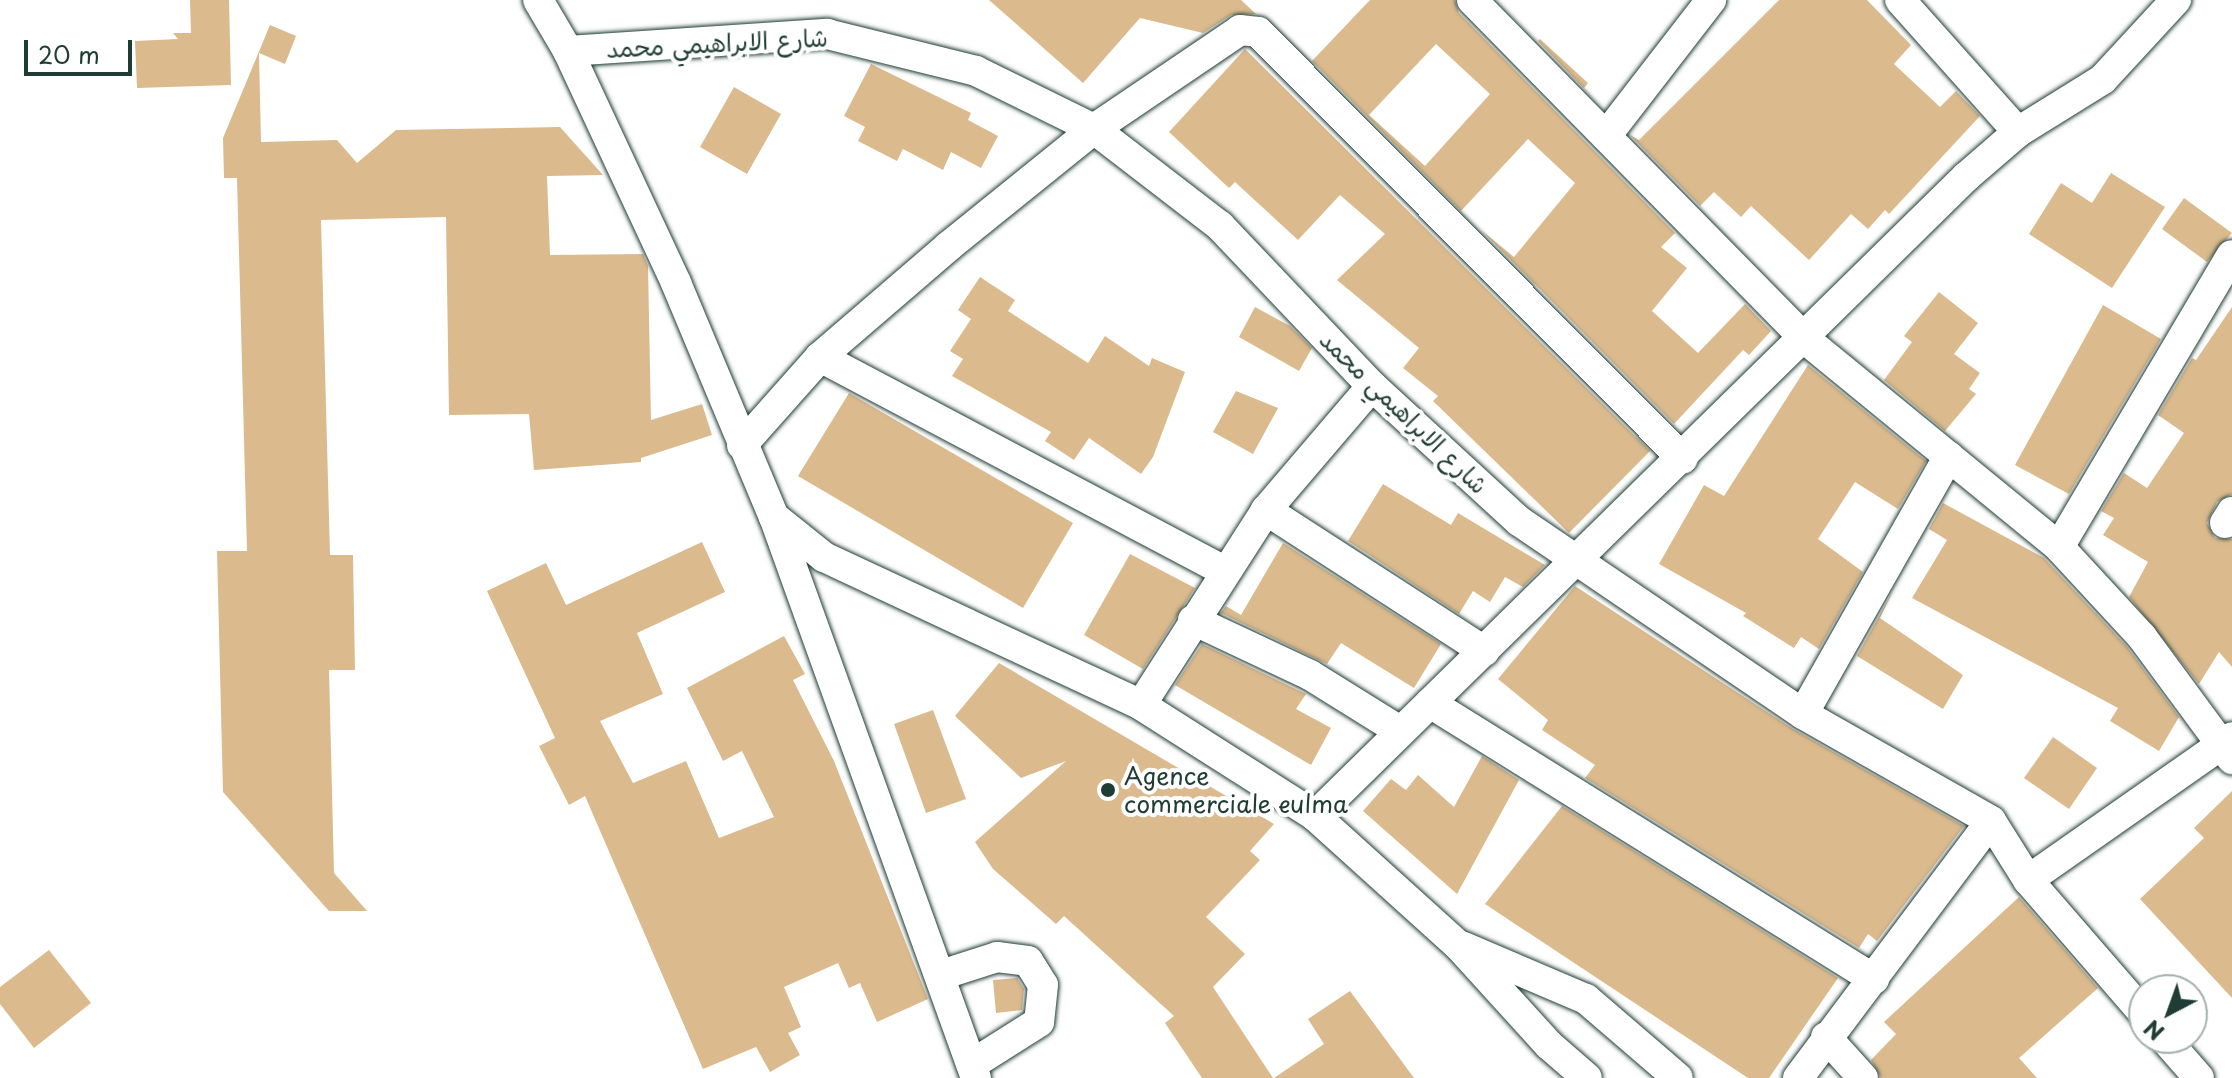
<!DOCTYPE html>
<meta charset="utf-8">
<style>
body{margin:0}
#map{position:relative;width:2232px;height:1078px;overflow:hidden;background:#fff;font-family:"Playpen Sans","Playpen Sans Arabic",sans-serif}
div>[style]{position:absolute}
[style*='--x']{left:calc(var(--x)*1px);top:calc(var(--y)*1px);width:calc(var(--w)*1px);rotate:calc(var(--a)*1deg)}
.building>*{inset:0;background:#dbba8e}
.roads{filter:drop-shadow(0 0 2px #1f3d34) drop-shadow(0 0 2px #1f3d34)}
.street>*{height:30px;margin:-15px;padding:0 15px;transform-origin:15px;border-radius:15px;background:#fff}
.dots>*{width:22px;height:22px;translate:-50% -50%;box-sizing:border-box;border:4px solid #fff;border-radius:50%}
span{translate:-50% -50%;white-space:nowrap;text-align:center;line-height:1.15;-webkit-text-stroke:8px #fff;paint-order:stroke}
.street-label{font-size:24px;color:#1f3d34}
.poi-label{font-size:24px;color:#1f3d34}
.left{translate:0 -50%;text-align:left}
.north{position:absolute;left:2128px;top:974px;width:80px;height:80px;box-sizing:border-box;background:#fff;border:2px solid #a5b1ae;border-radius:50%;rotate:221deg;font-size:22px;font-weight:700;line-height:32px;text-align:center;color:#1f3d34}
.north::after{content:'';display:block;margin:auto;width:28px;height:36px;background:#1f3d34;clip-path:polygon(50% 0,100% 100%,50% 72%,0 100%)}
.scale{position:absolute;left:24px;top:40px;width:108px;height:36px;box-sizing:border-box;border:4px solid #1f3d34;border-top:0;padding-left:10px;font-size:24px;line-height:28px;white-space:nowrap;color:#1f3d34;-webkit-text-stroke:6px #fff;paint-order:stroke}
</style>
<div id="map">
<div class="building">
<div style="clip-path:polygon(190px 0,229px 0,231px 85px,137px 88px,135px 41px,178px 39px,173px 33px,191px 33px)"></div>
<div style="clip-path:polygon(989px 0,1241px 0,1256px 14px,1231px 15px,1203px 33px,1140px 18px,1083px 83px)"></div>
<div style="clip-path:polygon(evenodd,1370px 0,1455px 0,1459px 13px,1675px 233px,1661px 247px,1687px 268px,1652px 311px,1698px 353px,1745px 304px,1771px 331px,1749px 355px,1743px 350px,1674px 424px,1481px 230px,1514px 257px,1575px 183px,1528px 139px,1461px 211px,1312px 61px,1370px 0,1436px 44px,1490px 94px,1425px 166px,1369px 115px,1436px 44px)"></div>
<div style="clip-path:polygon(1779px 0,1867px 0,1911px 45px,1894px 64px,1940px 107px,1956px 91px,1980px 116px,1889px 214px,1885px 210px,1868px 229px,1851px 214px,1809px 260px,1751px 206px,1741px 217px,1714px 192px,1700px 206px,1630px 135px,1639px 140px)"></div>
<div style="clip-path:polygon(270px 25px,296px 36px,285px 64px,259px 53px,261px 142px,337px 140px,357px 163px,396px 130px,560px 127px,603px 175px,547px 176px,550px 255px,643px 254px,648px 266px,651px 420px,702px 404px,712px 435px,641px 458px,641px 462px,534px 470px,529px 414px,449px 415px,446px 217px,321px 220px,330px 555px,353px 555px,355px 670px,329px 670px,334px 873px,367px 911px,329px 911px,223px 792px,217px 551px,247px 551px,237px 178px,224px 178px,223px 138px)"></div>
<div style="clip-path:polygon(1540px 39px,1588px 83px,1584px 88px,1604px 109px,1538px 41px)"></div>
<div style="clip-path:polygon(1245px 49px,1650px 451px,1569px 533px,1433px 401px,1438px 396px,1403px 368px,1419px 348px,1337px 280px,1385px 234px,1340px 195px,1298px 240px,1235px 182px,1229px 188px,1169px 132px)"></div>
<div style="clip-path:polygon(871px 64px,971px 113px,968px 120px,998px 136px,981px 168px,951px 152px,943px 170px,903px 149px,897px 161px,858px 141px,865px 127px,844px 116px)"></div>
<div style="clip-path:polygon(734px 87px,781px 114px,747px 174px,700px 147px)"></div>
<div style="clip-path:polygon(2111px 173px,2165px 207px,2112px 288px,2029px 234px,2061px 183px,2092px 203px)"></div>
<div style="clip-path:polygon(2184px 198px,2232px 233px,2207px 262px,2162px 229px)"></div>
<div style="clip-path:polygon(980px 277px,1015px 300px,1008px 311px,1088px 363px,1105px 336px,1149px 366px,1152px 358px,1185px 372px,1153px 457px,1141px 474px,1089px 438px,1074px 460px,1045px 441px,1051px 432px,952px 376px,963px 359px,950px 351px,971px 319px,958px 310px)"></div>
<div style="clip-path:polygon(1939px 292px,1978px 323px,1954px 354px,1980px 373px,1969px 389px,1976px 394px,1945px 431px,1884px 380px,1912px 342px,1904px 336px)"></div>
<div style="clip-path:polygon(2103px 305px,2161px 339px,2069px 494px,2015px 465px)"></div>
<div style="clip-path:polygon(1255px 307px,1290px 326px,1312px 348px,1299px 371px,1239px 337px)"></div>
<div style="clip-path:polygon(2232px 307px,2232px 494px,2217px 502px,2207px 523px,2215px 538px,2232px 539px,2232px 667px,2219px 652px,2199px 684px,2129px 597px,2148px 562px,2103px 535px,2114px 518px,2101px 511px,2124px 473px,2147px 488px,2184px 433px,2158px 415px,2192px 358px,2196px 360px)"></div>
<div style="clip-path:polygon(1808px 365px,1926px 461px,1898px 509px,1855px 482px,1818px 539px,1863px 572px,1819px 649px,1801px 637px,1794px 648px,1743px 616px,1746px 613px,1659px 564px,1704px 485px,1724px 496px)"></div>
<div style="clip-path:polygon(1236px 391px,1278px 408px,1253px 454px,1213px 432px)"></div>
<div style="clip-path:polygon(849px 393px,1073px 523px,1023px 608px,798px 476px)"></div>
<div style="clip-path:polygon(1383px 484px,1451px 525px,1458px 513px,1545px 565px,1523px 587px,1505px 577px,1490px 602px,1473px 591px,1459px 614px,1348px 541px)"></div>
<div style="clip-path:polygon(1943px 503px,2044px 558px,2128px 648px,2179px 717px,2159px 751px,2110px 721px,2118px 708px,1912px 598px,1947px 540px,1929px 529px)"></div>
<div style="clip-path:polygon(702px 542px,725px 592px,637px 633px,663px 694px,600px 721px,633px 783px,686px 761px,719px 838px,774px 817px,742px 751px,723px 761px,687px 688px,784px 636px,805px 674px,793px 680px,834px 761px,928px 999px,877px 1022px,860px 983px,849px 988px,838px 963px,784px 987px,801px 1027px,788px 1033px,800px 1055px,770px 1072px,756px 1047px,703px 1069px,585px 796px,569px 805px,539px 746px,555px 738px,487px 591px,546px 563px,566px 605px)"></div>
<div style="clip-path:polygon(1283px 543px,1441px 644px,1414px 688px,1341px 643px,1327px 664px,1221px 613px,1226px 606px,1241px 615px)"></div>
<div style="clip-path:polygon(1130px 554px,1195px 588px,1143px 669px,1084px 635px)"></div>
<div style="clip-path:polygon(1575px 586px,1793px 729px,1964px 826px,1877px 941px,1868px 934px,1859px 948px,1585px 778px,1595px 765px,1542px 730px,1548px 720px,1498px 679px)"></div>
<div style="clip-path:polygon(1893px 591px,1880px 618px,1963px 675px,1943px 709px,1857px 656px)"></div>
<div style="clip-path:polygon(1202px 644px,1306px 694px,1296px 709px,1331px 728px,1311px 765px,1175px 685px)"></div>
<div style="clip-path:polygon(999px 663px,1274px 824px,1250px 851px,1260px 860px,1206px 917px,1245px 954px,1213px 987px,1273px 1078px,1202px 1078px,1165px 1023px,1174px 1016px,1064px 916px,1056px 924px,993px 869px,975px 842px,1066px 761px,1021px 778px,955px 716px)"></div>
<div style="clip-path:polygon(933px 710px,966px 799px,926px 813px,894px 724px)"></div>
<div style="clip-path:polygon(2053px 737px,2097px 768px,2069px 809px,2024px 778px)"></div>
<div style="clip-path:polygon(1482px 756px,1519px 780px,1457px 894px,1363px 811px,1391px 779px,1406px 790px,1418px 775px,1454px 807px)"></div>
<div style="clip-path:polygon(2232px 791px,2232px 998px,2140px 899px,2204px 838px,2194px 828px)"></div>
<div style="clip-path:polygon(1562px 806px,1838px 978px,1769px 1078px,1748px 1078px,1485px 904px)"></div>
<div style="clip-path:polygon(2019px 897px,2098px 988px,2019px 1058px,2037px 1078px,1881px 1078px,1871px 1060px,1896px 1034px,1884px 1022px)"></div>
<div style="clip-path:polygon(49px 950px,91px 1003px,34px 1048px,0 1004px,0 987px)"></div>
<div style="clip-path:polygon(1017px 978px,1024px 989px,1022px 1010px,996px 1013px,993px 980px)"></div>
<div style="clip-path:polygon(1350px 991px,1414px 1078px,1274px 1078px,1324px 1044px,1308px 1019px)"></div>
</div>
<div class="roads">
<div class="street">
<div style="--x:538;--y:0;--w:59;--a:59.5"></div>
<div style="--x:568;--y:51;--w:256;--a:65"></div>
<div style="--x:676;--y:283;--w:254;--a:67.3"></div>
<div style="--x:774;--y:517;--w:596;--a:70.2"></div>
<div style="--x:1472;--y:0;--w:475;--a:45.5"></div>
<div style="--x:1805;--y:339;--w:328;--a:39.3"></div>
<div style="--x:2059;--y:547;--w:122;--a:47.3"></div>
<div style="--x:2142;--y:637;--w:152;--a:53.6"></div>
<div style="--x:1900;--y:0;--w:177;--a:48.2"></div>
<div style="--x:568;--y:51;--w:260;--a:-3.8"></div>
<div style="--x:827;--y:34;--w:154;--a:13.9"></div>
<div style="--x:976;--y:71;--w:131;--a:26.2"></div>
<div style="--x:1094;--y:129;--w:159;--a:37.6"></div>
<div style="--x:1220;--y:226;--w:221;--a:46.5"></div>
<div style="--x:1372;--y:386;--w:200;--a:42.6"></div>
<div style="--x:1519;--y:521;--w:343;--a:34.2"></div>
<div style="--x:1803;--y:714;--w:216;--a:29.6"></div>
<div style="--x:1991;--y:821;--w:70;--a:57.9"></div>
<div style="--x:2028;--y:880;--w:177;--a:49.1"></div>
<div style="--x:1606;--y:136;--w:172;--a:-52.3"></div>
<div style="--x:820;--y:357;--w:457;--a:27.9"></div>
<div style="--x:742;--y:445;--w:118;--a:-48.4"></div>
<div style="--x:820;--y:357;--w:170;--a:-40.7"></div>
<div style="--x:949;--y:246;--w:186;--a:-38.9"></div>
<div style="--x:1094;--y:129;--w:176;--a:-34.1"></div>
<div style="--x:1240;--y:30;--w:18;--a:6"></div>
<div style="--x:1258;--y:32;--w:602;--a:45.13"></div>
<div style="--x:1266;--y:510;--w:260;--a:32.9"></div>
<div style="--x:774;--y:517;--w:64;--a:38.7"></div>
<div style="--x:824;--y:557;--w:350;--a:25"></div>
<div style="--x:1141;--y:705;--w:206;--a:32.5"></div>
<div style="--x:1315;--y:816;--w:193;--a:42.1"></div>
<div style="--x:1458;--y:945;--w:135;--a:47.7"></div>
<div style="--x:1549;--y:1045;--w:50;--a:41"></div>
<div style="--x:2225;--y:523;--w:13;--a:-58"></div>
<div style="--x:2059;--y:547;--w:339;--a:-59.4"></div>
<div style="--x:1193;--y:620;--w:129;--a:25.2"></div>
<div style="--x:1310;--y:675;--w:106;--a:31.9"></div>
<div style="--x:1430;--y:703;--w:523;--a:31.87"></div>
<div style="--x:1141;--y:705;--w:232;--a:-57.3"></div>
<div style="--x:1266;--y:510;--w:163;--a:-49.5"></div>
<div style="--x:1803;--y:714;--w:296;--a:-60.5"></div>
<div style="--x:1315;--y:816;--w:912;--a:-44.47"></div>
<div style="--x:1966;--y:177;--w:69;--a:-40.9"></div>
<div style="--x:2018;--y:132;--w:100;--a:-31.9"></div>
<div style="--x:2103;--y:79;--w:108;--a:-47.3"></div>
<div style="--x:2028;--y:880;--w:249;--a:-35"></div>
<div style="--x:1464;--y:947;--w:133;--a:23.1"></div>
<div style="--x:1586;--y:999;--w:121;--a:40.7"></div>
<div style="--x:941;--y:975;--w:59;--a:-17.8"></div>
<div style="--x:997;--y:957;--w:31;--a:7"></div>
<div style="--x:1028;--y:961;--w:28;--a:58"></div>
<div style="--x:1043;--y:985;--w:37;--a:96"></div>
<div style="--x:1039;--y:1022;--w:80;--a:147.7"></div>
<div style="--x:1826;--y:1037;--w:55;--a:47.9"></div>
<div style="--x:2164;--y:1038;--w:53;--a:48.8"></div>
<div style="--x:1798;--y:1078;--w:321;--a:-53.1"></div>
</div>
</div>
<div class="dots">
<div style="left:1108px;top:790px;background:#1f3d34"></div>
</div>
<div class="street-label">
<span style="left:717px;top:43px;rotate:-3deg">شارع الابراهيمي محمد</span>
<span style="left:1404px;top:412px;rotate:44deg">شارع الابراهيمي محمد</span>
</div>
<div class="poi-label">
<span class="left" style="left:1124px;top:790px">Agence<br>commerciale eulma</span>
</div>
<div class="north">N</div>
<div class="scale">20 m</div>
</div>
